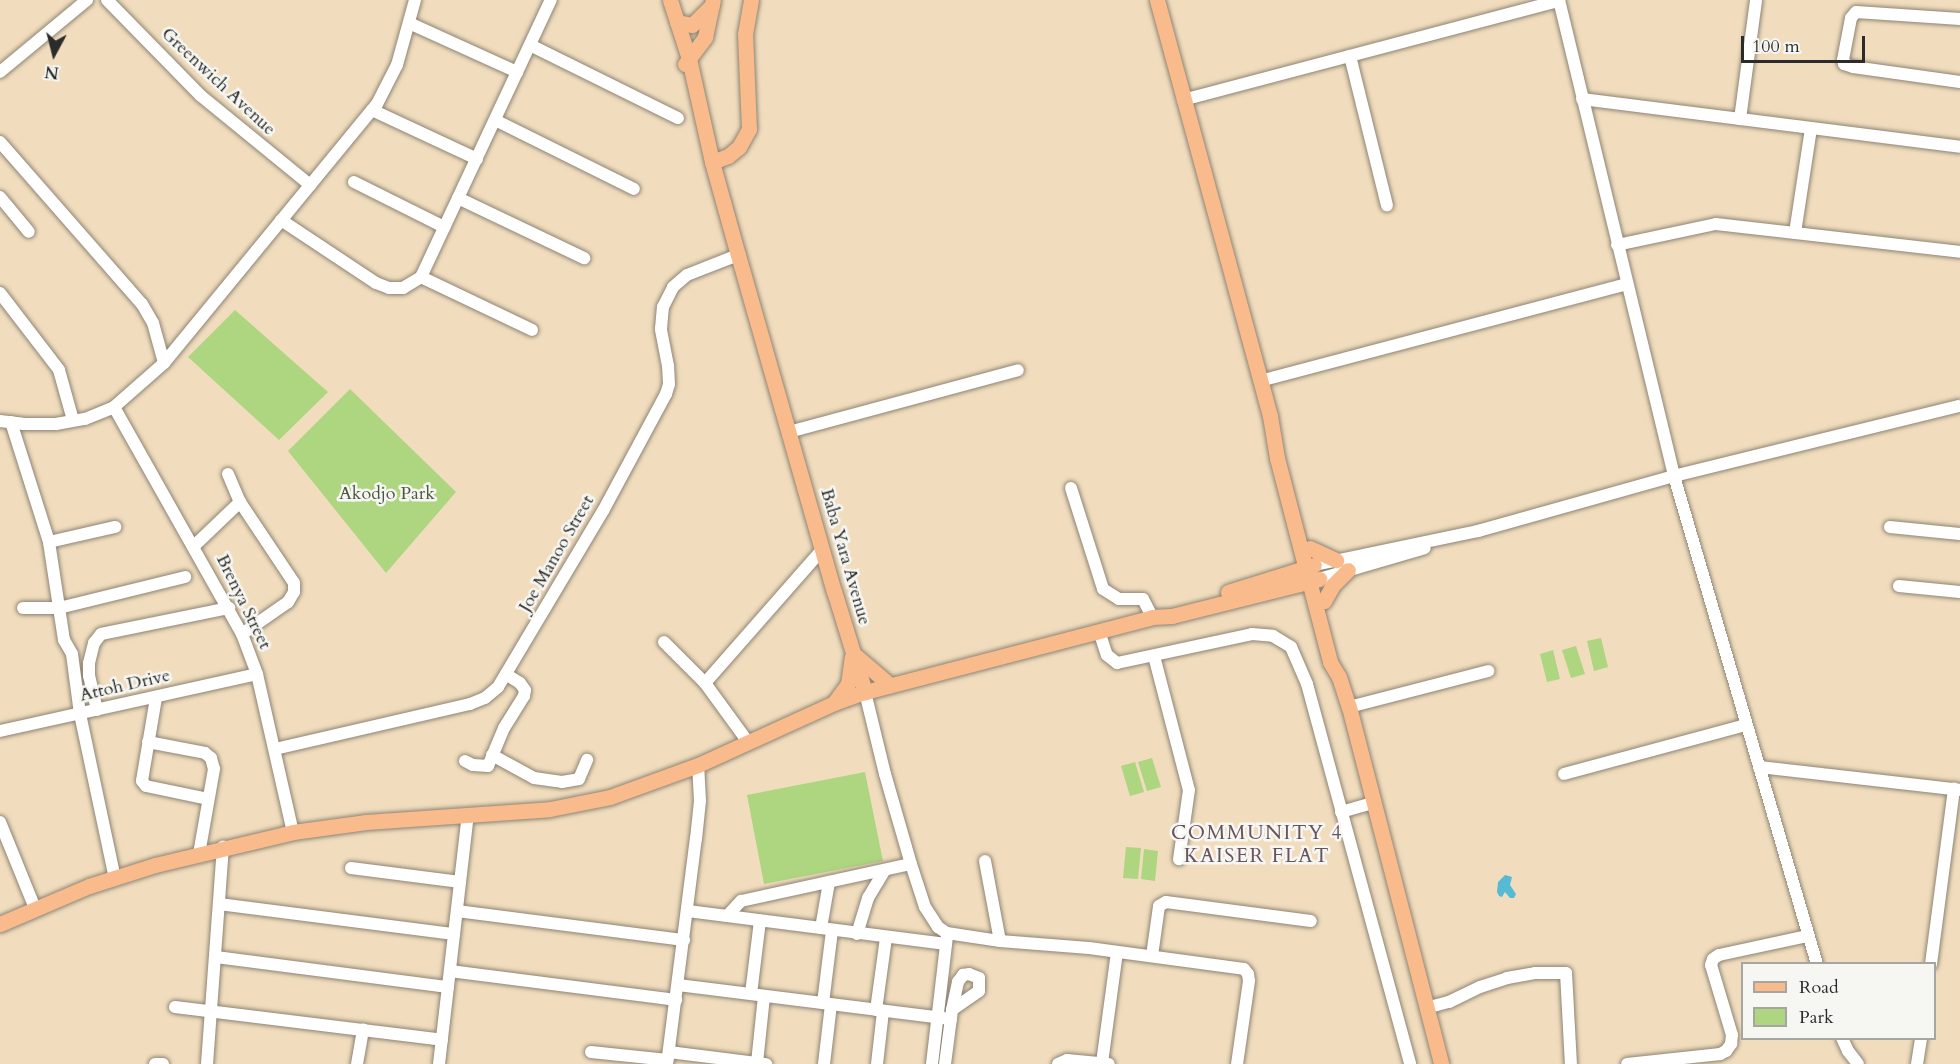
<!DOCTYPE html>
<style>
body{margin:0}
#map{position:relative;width:1960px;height:1064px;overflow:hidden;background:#f1ddbe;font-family:Cardo,serif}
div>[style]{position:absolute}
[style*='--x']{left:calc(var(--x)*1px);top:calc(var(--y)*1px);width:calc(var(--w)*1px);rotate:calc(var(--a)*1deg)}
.green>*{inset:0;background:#aed57f}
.water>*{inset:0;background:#57bad5}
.roads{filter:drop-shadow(0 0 2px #8e8474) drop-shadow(0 0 2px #8e8474)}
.minor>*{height:12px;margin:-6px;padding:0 6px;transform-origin:6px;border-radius:6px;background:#fff}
.major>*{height:15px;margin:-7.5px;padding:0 7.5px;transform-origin:7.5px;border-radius:7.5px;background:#fabb8c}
span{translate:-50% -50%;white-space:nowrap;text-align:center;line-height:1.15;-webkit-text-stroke:5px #f6f6f2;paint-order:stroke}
.street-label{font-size:18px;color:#2b2b2b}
.park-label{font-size:18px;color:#4c5640}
.neighbourhood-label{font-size:20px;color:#68545f;letter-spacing:1.5px}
.legend{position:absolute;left:1741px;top:962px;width:195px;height:78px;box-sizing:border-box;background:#f6f6f2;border:2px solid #a5a5a2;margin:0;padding:8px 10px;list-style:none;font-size:18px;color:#2b2b2b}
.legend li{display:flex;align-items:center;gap:12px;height:30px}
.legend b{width:30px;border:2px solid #a5a5a2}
.north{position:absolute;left:24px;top:24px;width:60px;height:60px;-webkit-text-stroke:4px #f6f6f2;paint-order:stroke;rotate:187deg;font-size:16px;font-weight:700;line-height:24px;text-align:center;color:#2b2b2b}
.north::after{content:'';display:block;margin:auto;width:21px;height:27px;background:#2b2b2b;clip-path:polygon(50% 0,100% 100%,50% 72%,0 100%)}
.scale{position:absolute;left:1741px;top:36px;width:124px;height:27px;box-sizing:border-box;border:3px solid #2b2b2b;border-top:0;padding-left:8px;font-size:18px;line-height:21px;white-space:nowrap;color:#2b2b2b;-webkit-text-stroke:4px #f6f6f2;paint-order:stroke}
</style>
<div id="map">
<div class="green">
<div style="clip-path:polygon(235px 310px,328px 392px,279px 440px,188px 357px)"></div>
<div style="clip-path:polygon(350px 389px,456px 492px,386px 573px,288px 451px)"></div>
<div style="clip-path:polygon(1601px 638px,1608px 667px,1594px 671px,1587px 641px)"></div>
<div style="clip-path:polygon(1576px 646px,1585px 674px,1571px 678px,1562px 650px)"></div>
<div style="clip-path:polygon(1553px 650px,1560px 679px,1547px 682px,1540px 654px)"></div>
<div style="clip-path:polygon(1152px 758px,1161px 787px,1147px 791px,1138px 762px)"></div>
<div style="clip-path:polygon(1135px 762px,1144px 792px,1130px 796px,1121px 766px)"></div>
<div style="clip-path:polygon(865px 772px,883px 861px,764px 884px,747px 795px)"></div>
<div style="clip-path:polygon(1126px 847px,1141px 848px,1138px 879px,1123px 878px)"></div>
<div style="clip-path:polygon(1144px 849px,1158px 851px,1155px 881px,1141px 879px)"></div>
</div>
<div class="water">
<div style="clip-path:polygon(1505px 875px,1512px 877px,1510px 885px,1516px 894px,1514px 898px,1510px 898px,1505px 892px,1502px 897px,1499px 896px,1497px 892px,1498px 882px)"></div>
</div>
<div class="roads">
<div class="minor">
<div style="--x:107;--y:0;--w:134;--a:45.6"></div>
<div style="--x:201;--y:96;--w:141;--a:39.2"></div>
<div style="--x:1559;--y:0;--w:490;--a:76.4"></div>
<div style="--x:1674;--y:476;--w:509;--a:73.67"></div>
<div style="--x:1960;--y:19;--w:104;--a:-176.1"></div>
<div style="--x:1856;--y:12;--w:8;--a:130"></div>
<div style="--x:1851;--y:18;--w:43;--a:100.8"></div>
<div style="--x:1843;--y:60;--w:4;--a:76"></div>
<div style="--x:1844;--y:64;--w:9;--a:18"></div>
<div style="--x:1853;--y:67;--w:108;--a:8"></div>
<div style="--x:409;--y:23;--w:119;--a:24.4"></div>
<div style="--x:530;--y:45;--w:165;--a:26.3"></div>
<div style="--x:1350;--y:56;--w:154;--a:76.1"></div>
<div style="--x:0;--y:72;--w:113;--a:-39.6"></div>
<div style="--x:1582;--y:99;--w:381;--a:7.2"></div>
<div style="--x:1183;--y:100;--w:389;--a:-14.8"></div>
<div style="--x:372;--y:110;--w:116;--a:25"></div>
<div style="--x:1740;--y:119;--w:120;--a:-82.3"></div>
<div style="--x:495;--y:120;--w:155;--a:26.4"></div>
<div style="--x:0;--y:142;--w:215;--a:48.8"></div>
<div style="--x:142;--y:304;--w:22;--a:60"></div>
<div style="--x:153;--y:323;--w:41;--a:74.6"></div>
<div style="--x:354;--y:182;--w:101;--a:26.6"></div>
<div style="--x:0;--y:197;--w:45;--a:50.4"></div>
<div style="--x:458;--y:198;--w:140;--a:25.5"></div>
<div style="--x:281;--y:220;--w:114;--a:33.6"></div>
<div style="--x:376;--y:283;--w:14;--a:21"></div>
<div style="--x:389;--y:288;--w:14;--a:0"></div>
<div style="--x:403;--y:288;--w:21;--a:-31"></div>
<div style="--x:421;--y:277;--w:306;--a:-64.9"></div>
<div style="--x:1795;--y:233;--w:106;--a:-81.3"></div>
<div style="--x:1617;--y:245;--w:101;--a:-12"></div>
<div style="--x:1716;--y:224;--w:246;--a:6.5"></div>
<div style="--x:421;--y:277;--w:123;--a:25.5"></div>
<div style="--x:0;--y:293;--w:97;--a:52.5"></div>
<div style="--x:59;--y:370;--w:52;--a:74.4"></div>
<div style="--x:1260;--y:381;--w:379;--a:-14.8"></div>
<div style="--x:114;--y:407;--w:261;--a:60.6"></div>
<div style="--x:242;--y:634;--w:43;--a:69.4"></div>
<div style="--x:257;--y:674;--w:162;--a:77.2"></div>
<div style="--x:0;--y:421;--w:23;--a:7"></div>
<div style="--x:23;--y:424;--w:33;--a:0"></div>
<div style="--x:56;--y:424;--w:29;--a:-10"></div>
<div style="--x:85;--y:419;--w:31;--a:-22"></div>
<div style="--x:114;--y:407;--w:67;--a:-41.3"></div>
<div style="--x:164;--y:363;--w:335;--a:-50.6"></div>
<div style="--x:377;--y:104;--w:44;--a:-62.9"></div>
<div style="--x:397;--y:65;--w:67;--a:-74.5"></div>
<div style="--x:11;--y:422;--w:126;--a:72.4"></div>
<div style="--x:49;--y:542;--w:99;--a:81.3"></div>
<div style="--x:64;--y:640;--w:16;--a:60"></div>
<div style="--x:72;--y:654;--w:61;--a:82.4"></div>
<div style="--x:80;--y:714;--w:168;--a:78"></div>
<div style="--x:789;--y:432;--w:237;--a:-15.1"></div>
<div style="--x:228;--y:474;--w:30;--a:67"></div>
<div style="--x:240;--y:502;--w:97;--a:56.3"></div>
<div style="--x:294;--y:583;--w:9;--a:90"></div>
<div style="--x:294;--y:592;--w:12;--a:121"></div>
<div style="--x:288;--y:602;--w:56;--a:145.2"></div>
<div style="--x:1071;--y:488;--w:106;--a:72.4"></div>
<div style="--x:1103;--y:589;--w:19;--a:32"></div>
<div style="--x:1119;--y:599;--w:24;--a:0"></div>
<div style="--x:1143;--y:599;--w:20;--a:63"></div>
<div style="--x:1890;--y:527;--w:70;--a:5.7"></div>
<div style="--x:49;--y:542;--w:68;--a:-12.8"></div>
<div style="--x:194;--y:546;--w:64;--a:-43.7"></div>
<div style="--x:1315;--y:565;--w:167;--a:-11.8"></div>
<div style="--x:1478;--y:531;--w:204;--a:-15.7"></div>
<div style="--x:1674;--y:476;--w:294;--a:-13.8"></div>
<div style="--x:1319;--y:579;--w:110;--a:-16.3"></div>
<div style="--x:1899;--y:586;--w:61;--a:5.6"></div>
<div style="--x:23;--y:608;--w:36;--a:0"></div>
<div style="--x:59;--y:608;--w:130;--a:-13.8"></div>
<div style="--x:1099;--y:631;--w:25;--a:72"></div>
<div style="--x:1107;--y:655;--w:13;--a:39"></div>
<div style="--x:1117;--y:663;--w:138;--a:-12.1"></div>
<div style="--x:1252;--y:634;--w:21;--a:5"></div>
<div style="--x:1273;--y:636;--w:21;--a:31"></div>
<div style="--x:1291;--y:647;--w:40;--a:66.6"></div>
<div style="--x:1307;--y:684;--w:394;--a:74.8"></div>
<div style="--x:664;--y:642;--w:58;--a:45"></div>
<div style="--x:705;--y:683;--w:177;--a:-48.7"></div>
<div style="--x:1154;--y:656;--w:138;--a:75.4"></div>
<div style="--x:1189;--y:790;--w:70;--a:98.2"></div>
<div style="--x:705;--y:683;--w:73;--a:53.9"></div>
<div style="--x:865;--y:692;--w:84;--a:76.3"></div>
<div style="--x:885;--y:774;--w:94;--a:73.9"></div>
<div style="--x:911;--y:864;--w:45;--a:72"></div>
<div style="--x:925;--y:907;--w:24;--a:57"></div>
<div style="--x:938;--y:927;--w:11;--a:34"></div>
<div style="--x:947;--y:933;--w:54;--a:8.6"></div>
<div style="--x:1000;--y:941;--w:89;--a:4.5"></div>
<div style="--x:1089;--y:948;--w:156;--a:7.7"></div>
<div style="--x:1244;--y:969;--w:6;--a:51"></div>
<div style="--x:1248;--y:974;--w:7;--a:82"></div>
<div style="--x:1249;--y:981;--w:84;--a:98.2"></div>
<div style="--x:156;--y:698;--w:84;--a:99.6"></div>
<div style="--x:142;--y:781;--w:6;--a:51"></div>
<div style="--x:146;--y:786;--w:63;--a:11.8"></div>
<div style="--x:1349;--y:707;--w:144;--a:-14.5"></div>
<div style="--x:97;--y:710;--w:35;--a:-103"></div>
<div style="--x:89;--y:676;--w:13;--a:-90"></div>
<div style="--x:89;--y:663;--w:21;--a:-76"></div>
<div style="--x:94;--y:643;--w:11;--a:-52"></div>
<div style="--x:101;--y:634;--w:131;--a:-11.5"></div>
<div style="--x:0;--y:731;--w:263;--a:-12.5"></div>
<div style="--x:148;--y:742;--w:58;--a:10.9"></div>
<div style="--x:205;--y:753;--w:8;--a:40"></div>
<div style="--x:211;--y:758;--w:11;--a:75"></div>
<div style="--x:214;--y:769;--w:86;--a:100"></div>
<div style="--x:275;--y:749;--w:200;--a:-13"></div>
<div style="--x:470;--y:704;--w:16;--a:-22"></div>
<div style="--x:485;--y:698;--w:17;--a:-40"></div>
<div style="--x:498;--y:687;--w:205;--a:-59.2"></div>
<div style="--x:603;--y:511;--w:133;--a:-61.7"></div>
<div style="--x:666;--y:394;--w:10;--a:-73"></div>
<div style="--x:669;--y:384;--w:18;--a:-93"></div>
<div style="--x:668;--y:366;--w:38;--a:-101"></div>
<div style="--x:661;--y:329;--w:22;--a:-85"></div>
<div style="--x:663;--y:307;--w:22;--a:-63"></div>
<div style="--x:673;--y:287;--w:18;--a:-41"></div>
<div style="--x:687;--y:275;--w:55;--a:-21.4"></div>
<div style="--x:492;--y:755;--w:48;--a:28.7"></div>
<div style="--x:534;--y:778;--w:28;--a:8"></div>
<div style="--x:562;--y:782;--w:17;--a:-10"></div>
<div style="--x:579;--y:779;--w:21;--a:-67"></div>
<div style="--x:465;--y:761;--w:9;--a:27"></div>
<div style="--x:473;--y:765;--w:15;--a:4"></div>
<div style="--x:488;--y:766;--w:41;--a:-67.2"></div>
<div style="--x:504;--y:728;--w:38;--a:-58"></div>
<div style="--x:524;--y:696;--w:6;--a:-81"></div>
<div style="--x:525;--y:690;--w:9;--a:-126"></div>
<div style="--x:520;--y:683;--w:15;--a:-148"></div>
<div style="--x:1759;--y:767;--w:202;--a:6.5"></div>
<div style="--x:1564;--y:774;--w:188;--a:-15.1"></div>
<div style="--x:1341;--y:812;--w:32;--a:-16"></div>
<div style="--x:0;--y:822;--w:93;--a:67.9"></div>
<div style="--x:985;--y:861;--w:81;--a:79.4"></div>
<div style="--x:351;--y:868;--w:110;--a:7.3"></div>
<div style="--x:219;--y:904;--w:237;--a:7.3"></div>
<div style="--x:457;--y:911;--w:229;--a:7.3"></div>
<div style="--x:688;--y:911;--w:260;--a:7.3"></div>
<div style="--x:727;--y:916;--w:21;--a:-47"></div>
<div style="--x:741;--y:901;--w:174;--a:-12.3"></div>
<div style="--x:821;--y:928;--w:47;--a:-80.1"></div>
<div style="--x:857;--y:934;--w:38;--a:-73"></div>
<div style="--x:868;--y:898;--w:31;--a:-59"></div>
<div style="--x:1152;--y:956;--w:50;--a:-82"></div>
<div style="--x:1159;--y:906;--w:8;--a:-30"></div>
<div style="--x:1166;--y:902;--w:146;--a:7.5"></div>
<div style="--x:216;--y:957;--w:234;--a:7.4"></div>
<div style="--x:1931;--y:964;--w:177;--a:-82.5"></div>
<div style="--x:450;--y:971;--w:228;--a:7.3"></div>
<div style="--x:678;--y:985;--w:275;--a:7.1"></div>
<div style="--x:751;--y:994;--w:74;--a:-83"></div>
<div style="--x:823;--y:1003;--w:73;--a:-82.9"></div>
<div style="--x:175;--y:1007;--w:269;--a:7"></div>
<div style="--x:1426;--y:1008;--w:24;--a:-15"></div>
<div style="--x:1449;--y:1002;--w:34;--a:-26"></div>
<div style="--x:1480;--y:987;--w:28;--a:-18"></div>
<div style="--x:1507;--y:978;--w:28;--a:-10"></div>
<div style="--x:1535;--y:973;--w:31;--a:0"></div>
<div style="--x:1566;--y:973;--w:91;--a:86.9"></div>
<div style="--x:876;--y:1010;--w:73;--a:-82.1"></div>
<div style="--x:1842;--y:1038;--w:14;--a:65"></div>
<div style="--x:1848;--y:1051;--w:16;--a:52"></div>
<div style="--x:591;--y:1052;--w:77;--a:5.9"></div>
<div style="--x:669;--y:1052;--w:98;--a:7.1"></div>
<div style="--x:757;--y:1063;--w:67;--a:-84"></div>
<div style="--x:1102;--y:1063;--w:112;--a:-82.3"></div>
<div style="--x:155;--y:1064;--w:8;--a:0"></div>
<div style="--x:207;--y:1064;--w:218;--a:-85.8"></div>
<div style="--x:357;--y:1064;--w:35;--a:-80"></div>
<div style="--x:439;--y:1064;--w:251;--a:-83.4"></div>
<div style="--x:667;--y:1064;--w:227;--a:-82.7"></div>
<div style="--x:696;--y:839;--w:38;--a:-84"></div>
<div style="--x:700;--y:801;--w:36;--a:-93"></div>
<div style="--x:824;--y:1064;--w:60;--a:-83.3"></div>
<div style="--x:877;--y:1064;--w:53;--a:-83.5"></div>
<div style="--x:932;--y:1064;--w:128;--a:-83.3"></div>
<div style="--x:945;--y:1064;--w:54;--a:-82.6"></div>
<div style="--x:952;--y:1010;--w:29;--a:-78"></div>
<div style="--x:958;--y:982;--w:9;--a:-54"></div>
<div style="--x:963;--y:975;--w:6;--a:-9"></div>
<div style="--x:969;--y:974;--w:11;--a:22"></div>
<div style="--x:979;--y:978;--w:13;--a:90"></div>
<div style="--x:979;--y:991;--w:33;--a:145"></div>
<div style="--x:1058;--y:1064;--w:10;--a:-24"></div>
<div style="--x:1067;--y:1060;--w:42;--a:5.4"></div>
<div style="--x:1627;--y:1064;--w:94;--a:-6.1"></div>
<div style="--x:1720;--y:1054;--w:7;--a:-27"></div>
<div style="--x:1726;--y:1051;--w:9;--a:-54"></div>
<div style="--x:1731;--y:1044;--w:9;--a:-84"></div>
<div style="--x:1732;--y:1035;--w:73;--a:-106.7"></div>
<div style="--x:1711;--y:965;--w:6;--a:-72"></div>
<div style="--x:1713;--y:959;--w:7;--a:-34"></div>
<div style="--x:1719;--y:955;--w:91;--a:-12.1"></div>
<div style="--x:1917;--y:1064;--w:26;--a:-81"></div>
</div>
<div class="major">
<div style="--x:670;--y:0;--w:62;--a:72.1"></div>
<div style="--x:689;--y:59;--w:106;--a:77.4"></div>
<div style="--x:712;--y:162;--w:97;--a:74.4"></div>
<div style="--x:738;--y:255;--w:349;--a:74.1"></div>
<div style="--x:834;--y:591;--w:106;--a:72.9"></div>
<div style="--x:1157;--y:0;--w:431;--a:74.8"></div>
<div style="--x:1270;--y:416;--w:43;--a:80.5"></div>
<div style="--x:1277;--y:458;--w:211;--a:75.4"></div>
<div style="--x:1330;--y:662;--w:17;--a:59"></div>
<div style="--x:1339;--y:677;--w:32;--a:72"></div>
<div style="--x:1349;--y:707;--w:369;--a:75.5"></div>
<div style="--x:677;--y:22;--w:15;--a:11"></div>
<div style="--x:692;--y:25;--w:28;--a:-45"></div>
<div style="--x:685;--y:64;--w:34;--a:-53"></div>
<div style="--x:705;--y:37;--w:38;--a:-78"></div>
<div style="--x:712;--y:162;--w:17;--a:-21"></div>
<div style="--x:728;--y:156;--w:14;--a:-39"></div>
<div style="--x:739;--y:147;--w:21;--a:-61"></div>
<div style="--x:749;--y:129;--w:95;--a:-92.4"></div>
<div style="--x:745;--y:34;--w:35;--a:-80"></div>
<div style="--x:1310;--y:548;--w:29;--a:25"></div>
<div style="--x:1228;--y:592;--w:90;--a:-17.4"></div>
<div style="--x:1324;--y:601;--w:18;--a:-61"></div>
<div style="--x:1333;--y:585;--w:21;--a:-45"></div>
<div style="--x:856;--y:656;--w:45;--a:40.5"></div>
<div style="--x:834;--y:703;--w:24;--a:-54"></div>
<div style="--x:848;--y:684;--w:27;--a:-82"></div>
<div style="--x:0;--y:924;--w:97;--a:-23.1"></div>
<div style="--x:89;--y:886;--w:69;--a:-17.7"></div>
<div style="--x:155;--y:865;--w:142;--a:-13.4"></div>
<div style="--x:293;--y:832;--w:74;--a:-7.8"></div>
<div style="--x:366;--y:822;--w:184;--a:-4"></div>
<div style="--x:550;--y:809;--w:61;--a:-11.3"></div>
<div style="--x:610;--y:797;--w:94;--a:-20"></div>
<div style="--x:698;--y:765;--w:149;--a:-24.5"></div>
<div style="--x:834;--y:703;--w:33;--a:-20"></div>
<div style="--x:865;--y:692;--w:297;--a:-14.6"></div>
<div style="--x:1152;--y:617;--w:20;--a:-3"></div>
<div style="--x:1172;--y:616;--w:152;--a:-14.1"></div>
</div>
</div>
<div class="street-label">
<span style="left:218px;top:82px;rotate:43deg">Greenwich Avenue</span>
<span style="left:557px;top:554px;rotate:-60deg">Joe Manoo Street</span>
<span style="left:845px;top:557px;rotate:74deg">Baba Yara Avenue</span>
<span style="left:243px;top:602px;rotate:64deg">Brenya Street</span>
<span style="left:125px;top:686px;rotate:-13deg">Attoh Drive</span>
</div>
<div class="park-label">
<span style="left:387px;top:494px">Akodjo Park</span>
</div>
<div class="neighbourhood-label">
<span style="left:1257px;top:844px">COMMUNITY 4<br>KAISER FLAT</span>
</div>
<ul class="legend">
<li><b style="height:8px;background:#fabb8c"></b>Road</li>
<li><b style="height:16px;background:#aed57f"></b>Park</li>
</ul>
<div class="north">N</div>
<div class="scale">100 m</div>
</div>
